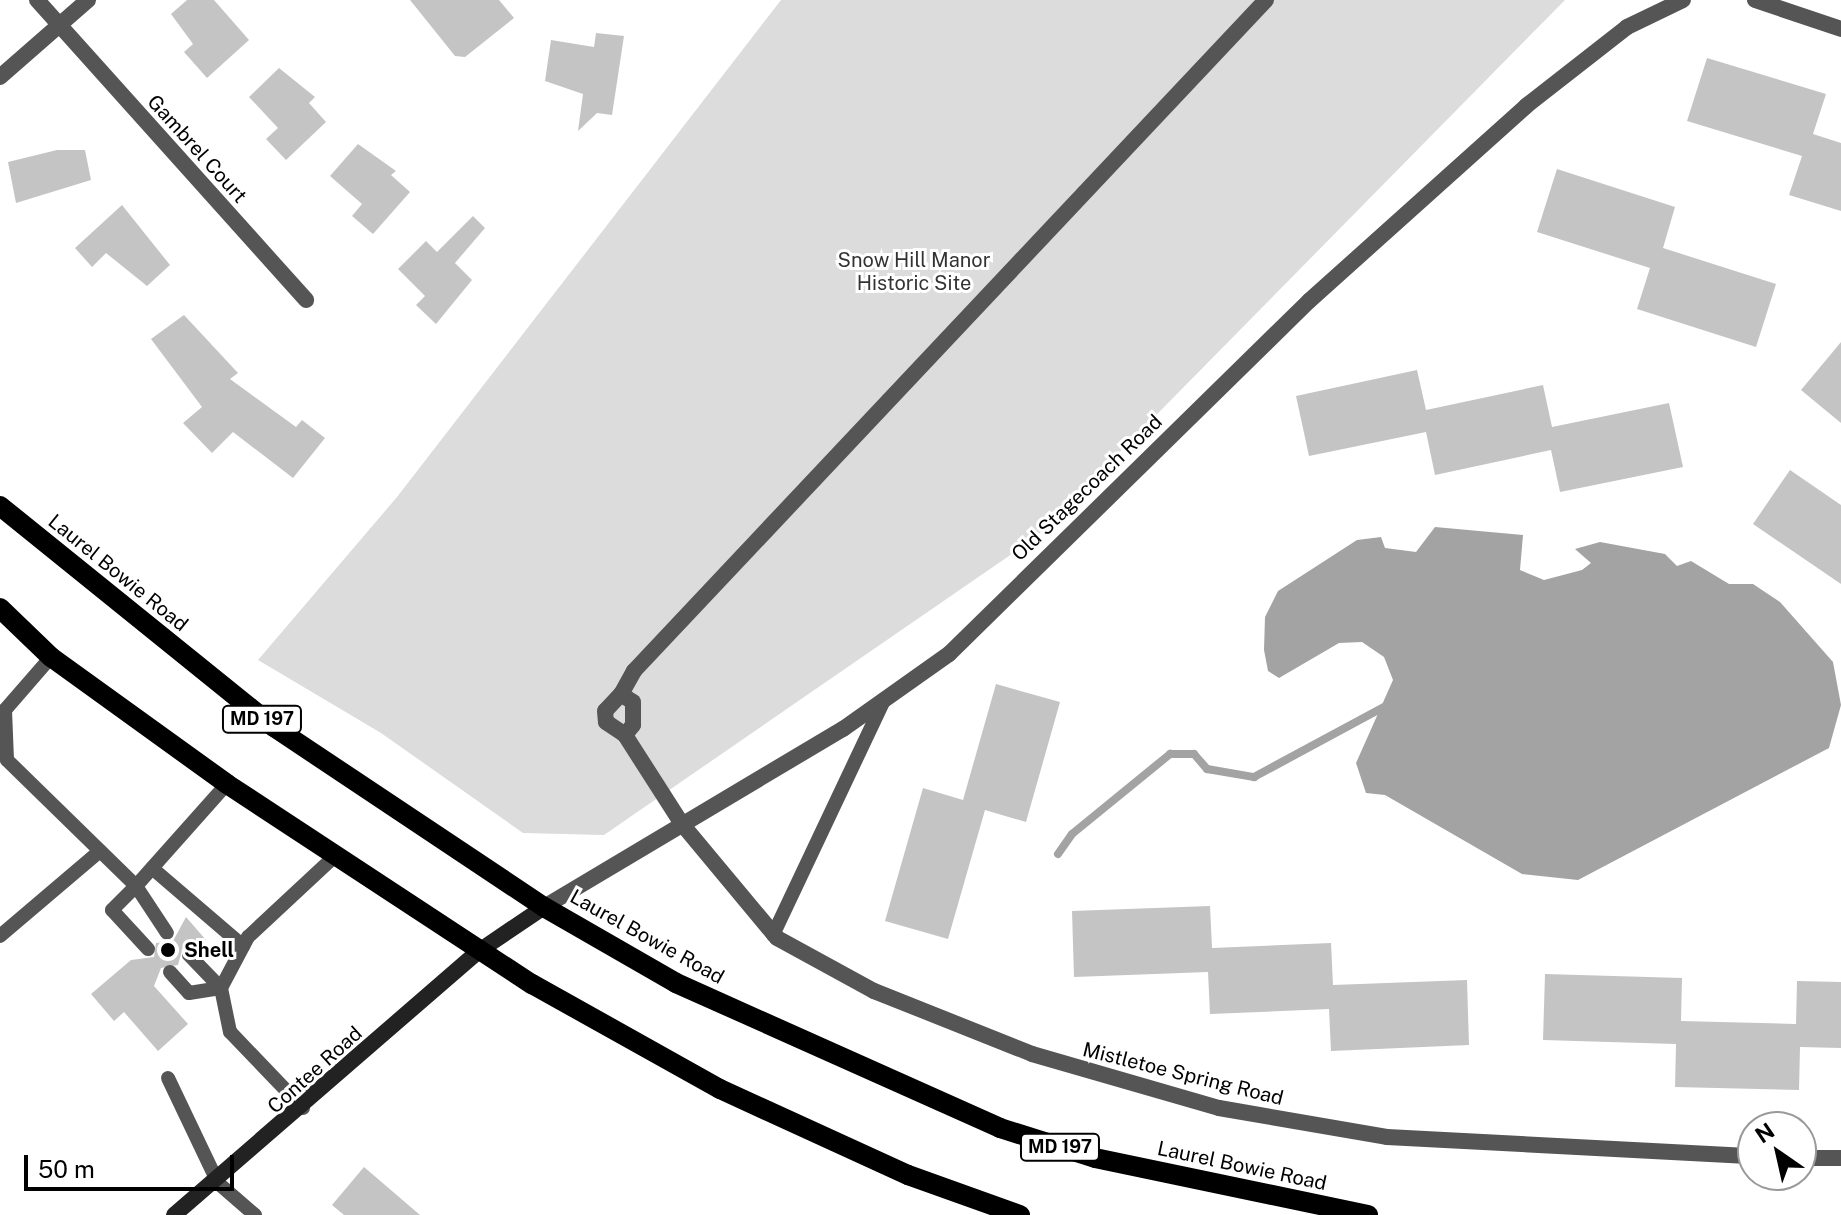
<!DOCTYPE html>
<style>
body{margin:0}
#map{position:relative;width:1841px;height:1215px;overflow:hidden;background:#fff;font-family:"Public Sans",sans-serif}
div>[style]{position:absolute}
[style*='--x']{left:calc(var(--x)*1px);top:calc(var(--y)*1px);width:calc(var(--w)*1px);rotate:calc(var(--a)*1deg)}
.green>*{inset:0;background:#dcdcdc}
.water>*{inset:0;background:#a3a3a3}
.stream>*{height:8px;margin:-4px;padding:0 4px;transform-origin:4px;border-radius:4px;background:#a3a3a3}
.building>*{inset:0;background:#c4c4c4}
.lane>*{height:14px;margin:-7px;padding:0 7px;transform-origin:7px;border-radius:7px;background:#555}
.street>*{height:16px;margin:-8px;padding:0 8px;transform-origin:8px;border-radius:8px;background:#555}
.secondary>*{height:16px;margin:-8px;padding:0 8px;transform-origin:8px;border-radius:8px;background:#222}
.primary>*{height:20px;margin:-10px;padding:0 10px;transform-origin:10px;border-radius:10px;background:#000}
.dots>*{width:22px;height:22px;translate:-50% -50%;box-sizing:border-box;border:4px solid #fff;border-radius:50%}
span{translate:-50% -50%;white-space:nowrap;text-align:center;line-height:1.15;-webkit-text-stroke:6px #fff;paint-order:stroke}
.shield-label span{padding:2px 6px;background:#fff;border:2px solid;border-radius:6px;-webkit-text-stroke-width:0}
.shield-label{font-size:18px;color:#000;font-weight:700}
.street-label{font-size:20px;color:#000}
.park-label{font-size:20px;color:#333}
.poi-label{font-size:20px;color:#000;font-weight:700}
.left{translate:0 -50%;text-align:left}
.north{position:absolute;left:1737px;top:1111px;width:80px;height:80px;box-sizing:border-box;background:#fff;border:2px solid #999;border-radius:50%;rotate:326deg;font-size:22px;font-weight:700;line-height:32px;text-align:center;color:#000}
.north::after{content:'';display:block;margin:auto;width:28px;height:36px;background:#000;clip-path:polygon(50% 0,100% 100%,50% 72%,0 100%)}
.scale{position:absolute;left:24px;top:1155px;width:210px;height:36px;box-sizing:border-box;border:4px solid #000;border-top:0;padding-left:10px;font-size:24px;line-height:28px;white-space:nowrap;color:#000;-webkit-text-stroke:6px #fff;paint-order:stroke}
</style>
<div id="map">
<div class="green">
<div style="clip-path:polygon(781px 0,1565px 0,1035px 538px,604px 835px,523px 833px,381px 733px,258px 660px,397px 497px)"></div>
</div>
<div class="water">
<div style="clip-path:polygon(1435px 527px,1523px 535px,1520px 570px,1544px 580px,1582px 570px,1591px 563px,1575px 549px,1600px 542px,1665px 554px,1677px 566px,1691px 561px,1729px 584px,1753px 584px,1780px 602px,1833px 662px,1841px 705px,1829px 748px,1578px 880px,1522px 874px,1385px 795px,1366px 793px,1356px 763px,1393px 680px,1384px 657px,1362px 642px,1339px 643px,1279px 678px,1268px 671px,1264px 650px,1265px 617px,1278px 591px,1357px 540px,1381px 537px,1385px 548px,1416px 552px)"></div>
</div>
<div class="stream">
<div style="--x:1058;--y:854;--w:24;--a:-55"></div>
<div style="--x:1072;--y:834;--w:127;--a:-39.2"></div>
<div style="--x:1170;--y:754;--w:24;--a:0"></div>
<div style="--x:1194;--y:754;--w:20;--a:49"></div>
<div style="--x:1207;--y:769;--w:48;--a:9.7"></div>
<div style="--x:1254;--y:777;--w:148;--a:-28.3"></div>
</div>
<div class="building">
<div style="clip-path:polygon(187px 0,214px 0,249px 40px,207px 78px,184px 52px,193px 44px,171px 14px)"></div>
<div style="clip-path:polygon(410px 0,499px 0,514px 18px,465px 57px,455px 56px)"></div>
<div style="clip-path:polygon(596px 33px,624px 36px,612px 115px,597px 113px,578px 131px,583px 94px,545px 81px,551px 40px,594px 47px)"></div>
<div style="clip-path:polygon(1707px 58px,1826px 94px,1813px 134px,1841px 143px,1841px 211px,1789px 195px,1802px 156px,1687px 121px)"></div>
<div style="clip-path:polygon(279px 68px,315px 97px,309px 103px,326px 122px,286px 160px,266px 139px,278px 128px,249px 97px)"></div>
<div style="clip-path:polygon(358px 144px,396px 171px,391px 175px,410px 192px,373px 234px,352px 216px,362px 204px,330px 176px)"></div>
<div style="clip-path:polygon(57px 150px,85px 150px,91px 180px,16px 203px,8px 162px)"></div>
<div style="clip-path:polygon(1557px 169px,1675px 207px,1663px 248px,1776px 284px,1756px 347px,1637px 309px,1650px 268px,1537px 232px)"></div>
<div style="clip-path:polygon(122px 205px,170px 265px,147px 286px,106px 253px,92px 267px,75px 248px)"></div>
<div style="clip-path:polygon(473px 216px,485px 228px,455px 263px,472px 280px,436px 324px,416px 305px,425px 296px,398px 269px,426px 241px,437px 252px)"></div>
<div style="clip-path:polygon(184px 315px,238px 373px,230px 379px,296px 427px,302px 420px,325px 438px,293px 478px,233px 432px,212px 453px,183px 423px,202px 407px,151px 339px)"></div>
<div style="clip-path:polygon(1841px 342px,1841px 423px,1801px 390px)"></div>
<div style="clip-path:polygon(1417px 370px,1426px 410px,1543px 385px,1552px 427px,1669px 403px,1683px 467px,1560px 492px,1551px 450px,1435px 475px,1426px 432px,1309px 456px,1296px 396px)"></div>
<div style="clip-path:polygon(1790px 470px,1841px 505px,1841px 584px,1753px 524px)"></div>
<div style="clip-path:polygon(996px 684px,1060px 702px,1026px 822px,985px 810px,948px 939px,885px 921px,923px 788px,963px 800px)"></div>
<div style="clip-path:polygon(1210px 906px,1212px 948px,1331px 943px,1333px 985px,1467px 980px,1469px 1045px,1331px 1051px,1329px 1009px,1210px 1014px,1208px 972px,1074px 977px,1072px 911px)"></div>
<div style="clip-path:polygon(186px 917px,206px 940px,183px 947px,178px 965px,161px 968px,154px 986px,188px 1024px,158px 1051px,124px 1012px,114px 1021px,91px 994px,131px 960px,154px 957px,156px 943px,173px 941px)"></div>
<div style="clip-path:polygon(1545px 974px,1682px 978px,1681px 1021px,1796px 1024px,1797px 981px,1841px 982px,1841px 1048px,1800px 1047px,1799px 1090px,1675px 1087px,1676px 1044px,1543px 1040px)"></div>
<div style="clip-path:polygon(364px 1167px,420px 1215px,344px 1215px,332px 1205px)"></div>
</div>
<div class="lane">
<div style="--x:51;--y:657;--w:70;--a:131"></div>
<div style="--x:5;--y:710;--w:50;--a:87.7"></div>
<div style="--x:7;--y:760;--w:180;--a:44.3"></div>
<div style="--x:136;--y:886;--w:137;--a:-48.3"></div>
<div style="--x:152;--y:868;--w:120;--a:40.6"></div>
<div style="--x:773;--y:935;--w:260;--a:-64.7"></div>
<div style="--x:0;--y:936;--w:131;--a:-40.4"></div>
<div style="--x:148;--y:949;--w:53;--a:-132.7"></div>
<div style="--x:112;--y:910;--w:34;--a:-45"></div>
<div style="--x:136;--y:886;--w:56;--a:56.6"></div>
<div style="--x:189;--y:955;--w:46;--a:45.9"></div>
<div style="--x:170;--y:972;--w:28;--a:48"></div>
<div style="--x:189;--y:993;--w:32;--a:-9"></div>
<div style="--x:168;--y:1078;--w:116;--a:64.5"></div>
<div style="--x:218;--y:1183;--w:49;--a:40.9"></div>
<div style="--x:303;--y:1108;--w:105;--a:-133.8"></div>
<div style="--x:230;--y:1032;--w:45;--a:-101.6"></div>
<div style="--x:221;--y:988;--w:58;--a:-62.1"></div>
<div style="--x:248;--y:937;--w:122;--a:-43"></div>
</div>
<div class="street">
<div style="--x:37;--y:0;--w:403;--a:48.1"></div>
<div style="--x:1266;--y:0;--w:922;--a:133.29"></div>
<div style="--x:634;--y:671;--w:26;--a:119"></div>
<div style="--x:621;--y:694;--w:14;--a:34"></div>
<div style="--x:633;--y:702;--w:23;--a:90"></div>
<div style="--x:633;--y:725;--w:13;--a:129"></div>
<div style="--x:625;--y:735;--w:106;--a:57.4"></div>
<div style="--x:682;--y:824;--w:148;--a:50.2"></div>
<div style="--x:777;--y:938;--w:111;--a:28.7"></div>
<div style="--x:874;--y:991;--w:170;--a:21.7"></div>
<div style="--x:1032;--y:1054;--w:195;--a:16.1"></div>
<div style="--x:1219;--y:1108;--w:170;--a:9.8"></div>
<div style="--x:1387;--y:1137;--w:366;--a:3"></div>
<div style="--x:1755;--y:0;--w:91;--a:18.6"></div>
<div style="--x:0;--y:77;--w:117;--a:-41.2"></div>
<div style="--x:621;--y:694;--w:23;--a:133"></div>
<div style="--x:605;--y:711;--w:11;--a:85"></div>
<div style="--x:606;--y:722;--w:23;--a:34"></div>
<div style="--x:544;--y:907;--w:348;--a:-30.8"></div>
<div style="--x:843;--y:729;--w:130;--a:-35.3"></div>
<div style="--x:949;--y:654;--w:504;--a:-44.44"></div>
<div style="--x:1309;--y:301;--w:292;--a:-41.9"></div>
<div style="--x:1526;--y:106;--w:128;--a:-38"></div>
<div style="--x:1627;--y:27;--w:62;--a:-25.7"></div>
<div style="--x:1801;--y:1158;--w:40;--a:0"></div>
</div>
<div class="secondary">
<div style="--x:174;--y:1215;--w:403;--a:-40.9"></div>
<div style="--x:479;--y:951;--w:78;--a:-34.1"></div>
</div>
<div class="primary">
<div style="--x:0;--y:506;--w:352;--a:38.9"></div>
<div style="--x:274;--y:727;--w:324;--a:33.7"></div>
<div style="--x:544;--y:907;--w:152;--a:29.9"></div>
<div style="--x:676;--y:983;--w:355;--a:24.1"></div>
<div style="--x:1000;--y:1128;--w:100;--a:17.5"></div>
<div style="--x:1095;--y:1158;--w:279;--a:11.8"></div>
<div style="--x:0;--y:608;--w:71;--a:43.9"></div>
<div style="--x:51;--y:657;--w:217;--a:35.8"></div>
<div style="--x:227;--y:784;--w:365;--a:33.3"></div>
<div style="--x:532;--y:984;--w:215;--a:29.2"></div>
<div style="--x:720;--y:1089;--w:207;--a:24.6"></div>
<div style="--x:908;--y:1175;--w:119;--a:19.7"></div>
</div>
<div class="dots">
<div style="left:168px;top:950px;background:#000"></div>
</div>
<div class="shield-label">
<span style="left:262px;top:719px">MD 197</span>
<span style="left:1060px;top:1147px">MD 197</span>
</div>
<div class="street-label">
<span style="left:197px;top:149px;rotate:48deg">Gambrel Court</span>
<span style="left:1087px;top:488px;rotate:-44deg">Old Stagecoach Road</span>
<span style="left:118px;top:573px;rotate:39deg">Laurel Bowie Road</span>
<span style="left:647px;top:937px;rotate:29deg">Laurel Bowie Road</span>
<span style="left:315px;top:1070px;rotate:-42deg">Contee Road</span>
<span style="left:1183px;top:1074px;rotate:14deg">Mistletoe Spring Road</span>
<span style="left:1242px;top:1166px;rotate:12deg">Laurel Bowie Road</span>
</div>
<div class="park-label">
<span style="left:914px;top:272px">Snow Hill Manor<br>Historic Site</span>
</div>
<div class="poi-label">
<span class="left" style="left:184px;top:950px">Shell</span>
</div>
<div class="north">N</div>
<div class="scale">50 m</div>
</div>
